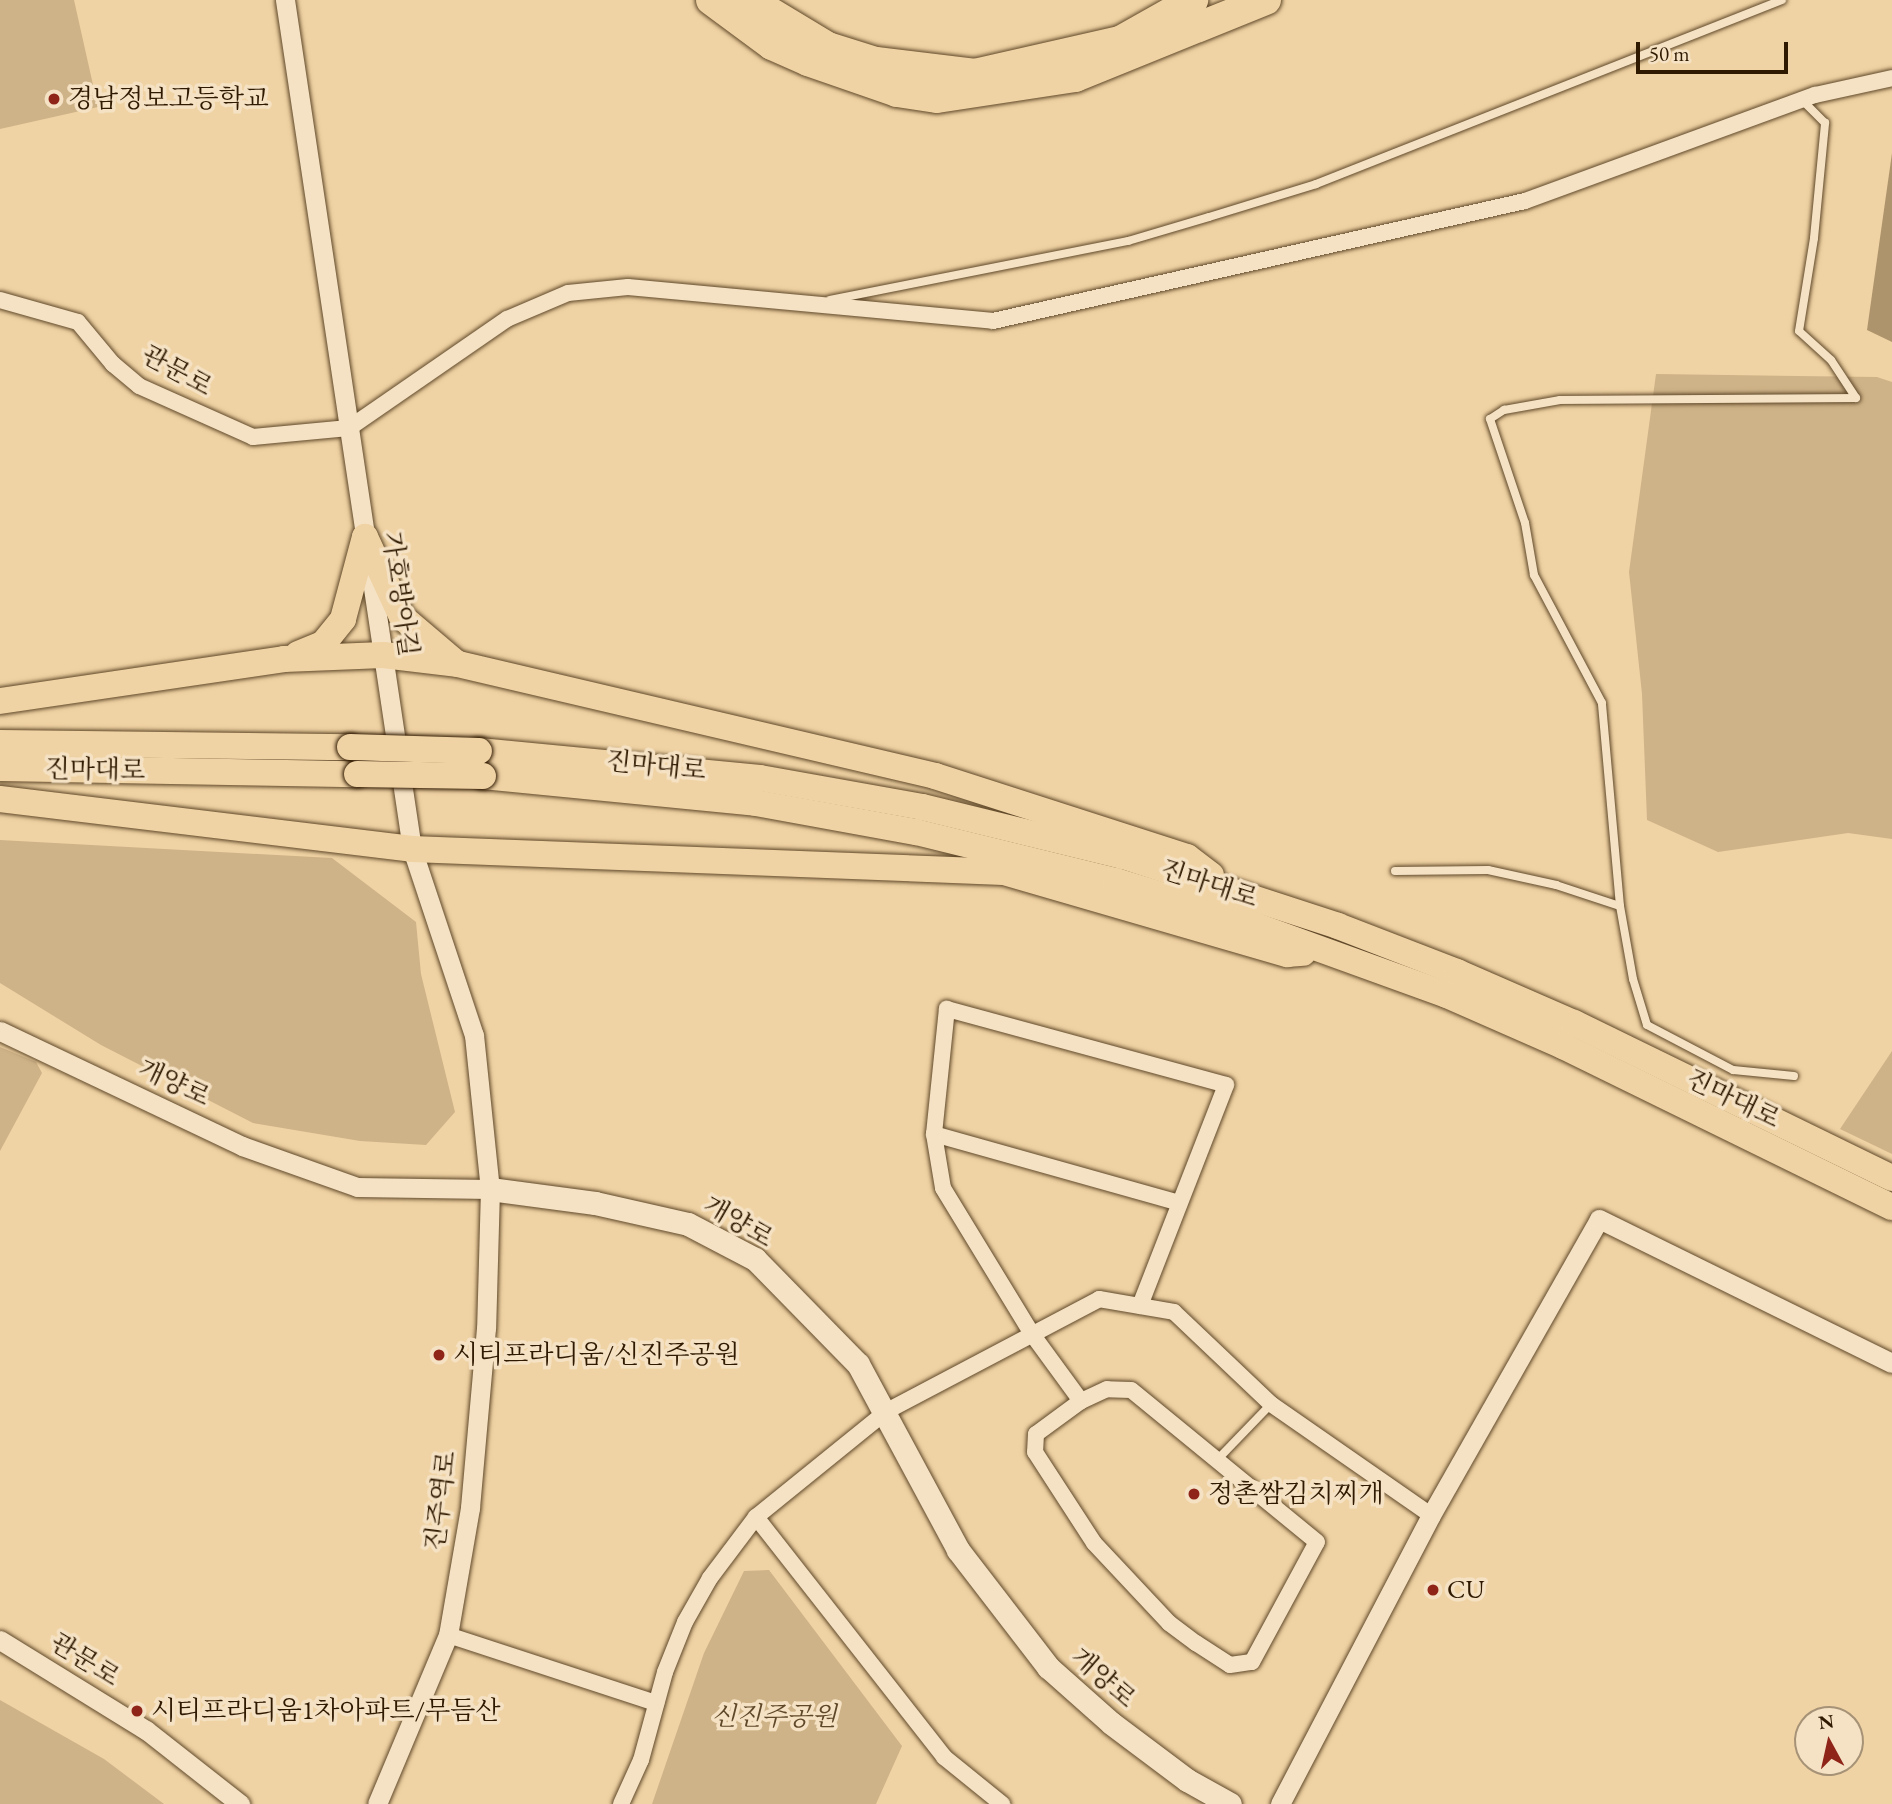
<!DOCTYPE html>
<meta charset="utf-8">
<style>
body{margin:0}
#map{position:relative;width:1892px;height:1804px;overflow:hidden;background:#f0d3a4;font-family:"EB Garamond","Noto Serif KR",serif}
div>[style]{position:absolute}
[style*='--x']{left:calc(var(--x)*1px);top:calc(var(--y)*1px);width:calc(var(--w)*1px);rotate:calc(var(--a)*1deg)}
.green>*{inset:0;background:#cfb388}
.water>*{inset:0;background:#ae946c}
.roads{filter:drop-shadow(0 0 2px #5f4829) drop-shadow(0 0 2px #5f4829)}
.service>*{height:8px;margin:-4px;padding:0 4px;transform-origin:4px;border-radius:4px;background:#f5e2c4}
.minor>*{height:16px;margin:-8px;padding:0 8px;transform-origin:8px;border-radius:8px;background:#f5e2c4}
.tertiary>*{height:19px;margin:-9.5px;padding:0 9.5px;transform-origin:9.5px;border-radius:9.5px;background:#f5e2c4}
.secondary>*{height:23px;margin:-11.5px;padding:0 11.5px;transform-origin:11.5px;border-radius:11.5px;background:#f5e2c4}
.trunk>*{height:26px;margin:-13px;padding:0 13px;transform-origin:13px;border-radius:13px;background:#f0d3a4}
.motorway>*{height:30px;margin:-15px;padding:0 15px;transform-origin:15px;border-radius:15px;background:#f0d3a4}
.bridges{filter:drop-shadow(0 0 2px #2f1900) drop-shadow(0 0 2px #2f1900)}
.trunk-bridge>*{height:26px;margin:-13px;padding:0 13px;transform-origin:13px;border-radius:13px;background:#f0d3a4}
.dots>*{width:19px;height:19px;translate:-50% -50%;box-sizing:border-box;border:4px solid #f5e2c4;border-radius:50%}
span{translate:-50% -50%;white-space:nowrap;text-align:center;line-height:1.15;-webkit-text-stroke:7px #f5e2c4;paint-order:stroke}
.poi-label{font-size:26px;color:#2f1900}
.left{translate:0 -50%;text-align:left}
.street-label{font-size:26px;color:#2f1900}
.park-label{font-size:26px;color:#5f4729;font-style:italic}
.north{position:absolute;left:1794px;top:1706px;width:70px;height:70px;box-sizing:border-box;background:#f5e2c4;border:2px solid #a69276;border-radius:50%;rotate:352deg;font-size:19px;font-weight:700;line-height:28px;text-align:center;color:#2f1900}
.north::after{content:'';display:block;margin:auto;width:24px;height:32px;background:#8f2418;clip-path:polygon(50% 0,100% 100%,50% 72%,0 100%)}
.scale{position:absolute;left:1636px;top:42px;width:152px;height:32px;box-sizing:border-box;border:4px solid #2f1900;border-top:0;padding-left:9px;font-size:21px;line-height:24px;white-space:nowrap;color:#2f1900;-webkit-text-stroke:5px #f5e2c4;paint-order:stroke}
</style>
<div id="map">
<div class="green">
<div style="clip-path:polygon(0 0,74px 0,98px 107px,0 129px)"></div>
<div style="clip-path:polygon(1656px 374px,1877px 377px,1892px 382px,1892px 839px,1848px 833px,1718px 852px,1647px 820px,1642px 694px,1629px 572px)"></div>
<div style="clip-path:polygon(0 840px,332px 858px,416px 922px,421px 974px,455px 1112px,426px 1145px,360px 1141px,253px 1123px,101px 1045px,0 983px)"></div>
<div style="clip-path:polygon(0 1047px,36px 1062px,42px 1073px,0 1151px)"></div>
<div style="clip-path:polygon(1892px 1051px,1892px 1154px,1840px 1129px)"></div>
<div style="clip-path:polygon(769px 1570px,902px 1746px,876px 1804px,652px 1804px,704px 1653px,744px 1571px)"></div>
<div style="clip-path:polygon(0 1700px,104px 1759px,164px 1804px,0 1804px)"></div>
</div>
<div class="water">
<div style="clip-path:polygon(1892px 153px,1892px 342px,1867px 330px)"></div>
</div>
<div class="roads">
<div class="service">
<div style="--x:830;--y:300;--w:304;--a:-11.2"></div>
<div style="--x:1128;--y:241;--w:84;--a:-16.5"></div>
<div style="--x:1209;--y:217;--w:112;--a:-17.1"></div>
<div style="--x:1316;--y:184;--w:501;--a:-21.55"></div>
<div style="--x:1395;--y:871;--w:93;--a:-0.6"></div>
<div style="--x:1488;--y:870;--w:70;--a:12.4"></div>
<div style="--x:1556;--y:885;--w:67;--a:18.2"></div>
<div style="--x:1794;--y:1076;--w:61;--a:-174.4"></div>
<div style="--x:1733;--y:1070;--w:97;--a:-152.4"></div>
<div style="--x:1647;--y:1025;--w:48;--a:-106.9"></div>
<div style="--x:1633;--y:979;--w:74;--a:-100.1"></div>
<div style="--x:1620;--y:906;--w:204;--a:-95.1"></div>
<div style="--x:1602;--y:703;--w:145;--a:-118"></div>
<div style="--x:1534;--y:575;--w:53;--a:-99.8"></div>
<div style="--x:1525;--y:523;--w:110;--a:-108.6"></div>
<div style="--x:1490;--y:419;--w:17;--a:-33"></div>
<div style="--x:1504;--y:410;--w:57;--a:-10.1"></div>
<div style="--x:1560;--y:400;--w:296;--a:-0.4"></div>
<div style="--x:1856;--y:398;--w:45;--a:-123.3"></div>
<div style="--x:1831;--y:360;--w:43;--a:-137.8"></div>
<div style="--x:1799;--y:331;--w:94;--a:-80.8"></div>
<div style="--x:1814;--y:238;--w:116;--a:-84.5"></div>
<div style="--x:1825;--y:123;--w:33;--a:-135"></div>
<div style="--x:1217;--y:1460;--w:78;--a:-46"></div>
</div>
<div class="minor">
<div style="--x:0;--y:300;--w:81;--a:15.8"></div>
<div style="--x:78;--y:322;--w:55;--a:50.2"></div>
<div style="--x:113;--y:364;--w:34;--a:40"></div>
<div style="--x:139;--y:386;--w:125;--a:24.1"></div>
<div style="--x:253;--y:437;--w:96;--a:-5.4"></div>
<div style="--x:349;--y:428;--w:192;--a:-34.6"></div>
<div style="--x:507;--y:319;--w:66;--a:-23.1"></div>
<div style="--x:568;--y:293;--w:60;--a:-5.7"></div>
<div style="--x:628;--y:287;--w:367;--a:5.3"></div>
<div style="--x:993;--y:321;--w:545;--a:-12.71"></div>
<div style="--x:1525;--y:201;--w:309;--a:-20.1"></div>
<div style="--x:1815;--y:95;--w:79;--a:-12.4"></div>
<div style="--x:934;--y:1134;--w:255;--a:15.7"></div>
<div style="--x:1081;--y:1401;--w:56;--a:143.7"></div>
<div style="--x:1036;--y:1434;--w:18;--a:93"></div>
<div style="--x:1035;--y:1452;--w:108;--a:57"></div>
<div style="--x:1094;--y:1543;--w:110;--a:46.8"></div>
<div style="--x:1169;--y:1623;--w:34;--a:37"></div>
<div style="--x:1196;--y:1643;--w:40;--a:32.9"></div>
<div style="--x:1230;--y:1665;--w:22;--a:-8"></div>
<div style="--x:1252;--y:1662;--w:136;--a:-61.6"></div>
<div style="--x:1317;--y:1542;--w:240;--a:-140.7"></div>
<div style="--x:1131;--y:1390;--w:24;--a:-178"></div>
<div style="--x:1107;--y:1389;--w:29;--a:155"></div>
<div style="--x:1081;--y:1401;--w:83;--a:-126.2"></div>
<div style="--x:1032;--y:1334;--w:171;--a:-121.4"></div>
<div style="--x:943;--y:1188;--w:55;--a:-99.5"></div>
<div style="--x:934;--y:1134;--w:126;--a:-84.1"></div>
<div style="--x:947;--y:1009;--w:289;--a:15.2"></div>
<div style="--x:1226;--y:1085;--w:237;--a:111.3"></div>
<div style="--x:756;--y:1517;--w:305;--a:51.9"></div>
<div style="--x:944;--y:1757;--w:75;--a:39"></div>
<div style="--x:448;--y:1635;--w:219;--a:18.1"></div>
<div style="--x:621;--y:1804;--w:48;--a:-65.6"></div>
<div style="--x:641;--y:1760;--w:91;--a:-74.7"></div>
<div style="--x:665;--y:1672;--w:54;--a:-68.2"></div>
<div style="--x:685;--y:1622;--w:51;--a:-60.4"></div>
<div style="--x:710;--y:1578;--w:76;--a:-53"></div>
<div style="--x:756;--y:1517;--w:169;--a:-39"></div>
<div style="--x:887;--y:1411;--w:240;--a:-27.8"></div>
<div style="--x:1099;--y:1299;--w:76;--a:9.8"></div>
<div style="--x:1174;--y:1312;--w:134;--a:43.5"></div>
<div style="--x:1271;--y:1404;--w:195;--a:34.8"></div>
</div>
<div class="tertiary">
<div style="--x:285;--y:0;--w:858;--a:81.49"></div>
<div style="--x:412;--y:849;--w:196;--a:71.6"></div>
<div style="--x:474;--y:1035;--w:155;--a:84.1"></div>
<div style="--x:490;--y:1189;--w:139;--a:91.6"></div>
<div style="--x:486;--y:1328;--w:181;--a:95.1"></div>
<div style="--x:470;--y:1508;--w:129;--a:99.8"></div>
<div style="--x:448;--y:1635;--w:183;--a:112.8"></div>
<div style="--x:0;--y:1031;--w:268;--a:25.4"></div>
<div style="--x:242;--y:1146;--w:122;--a:19.6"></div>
<div style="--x:357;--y:1187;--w:133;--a:0.9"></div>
<div style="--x:0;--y:1640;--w:172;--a:31.7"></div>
<div style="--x:146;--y:1730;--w:120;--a:38.2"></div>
<div style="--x:1280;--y:1804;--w:326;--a:-62.4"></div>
<div style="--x:1431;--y:1515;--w:340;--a:-60.4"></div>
<div style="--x:1599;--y:1219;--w:326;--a:26.2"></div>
</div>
<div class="secondary">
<div style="--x:490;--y:1189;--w:106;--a:7.6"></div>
<div style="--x:595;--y:1203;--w:95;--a:12.7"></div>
<div style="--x:688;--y:1224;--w:76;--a:27.6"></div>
<div style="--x:755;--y:1259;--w:147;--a:45.6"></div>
<div style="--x:858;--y:1364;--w:211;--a:61.7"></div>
<div style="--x:958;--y:1550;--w:148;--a:52.4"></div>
<div style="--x:1048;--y:1667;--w:84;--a:41.6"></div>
<div style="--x:1111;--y:1723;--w:95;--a:36.9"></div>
<div style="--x:1187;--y:1780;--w:49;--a:29.2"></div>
</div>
<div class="trunk">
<div style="--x:298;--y:654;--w:27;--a:-22"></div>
<div style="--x:323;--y:644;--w:32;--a:-51"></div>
<div style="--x:343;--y:619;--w:85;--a:-75"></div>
<div style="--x:365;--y:537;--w:88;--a:65.2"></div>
<div style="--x:402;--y:617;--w:71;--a:40.4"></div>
<div style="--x:0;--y:701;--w:287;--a:-8.4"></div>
<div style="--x:284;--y:659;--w:99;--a:-2.3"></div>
<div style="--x:383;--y:655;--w:76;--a:6.8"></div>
<div style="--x:458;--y:664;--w:490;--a:13.2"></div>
<div style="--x:935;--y:776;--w:265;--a:17.8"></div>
<div style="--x:1187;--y:857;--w:30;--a:37"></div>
<div style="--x:0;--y:743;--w:350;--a:0.7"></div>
<div style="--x:479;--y:751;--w:282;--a:5.5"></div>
<div style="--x:760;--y:778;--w:165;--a:10.1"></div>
<div style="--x:922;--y:807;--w:207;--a:13.7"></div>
<div style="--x:1123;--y:856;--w:226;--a:18"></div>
<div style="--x:1338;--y:926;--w:128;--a:21.1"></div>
<div style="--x:1457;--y:972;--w:128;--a:23.6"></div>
<div style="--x:1574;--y:1023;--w:354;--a:26"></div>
<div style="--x:0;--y:768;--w:357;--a:1"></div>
<div style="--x:483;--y:776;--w:274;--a:5.6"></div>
<div style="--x:756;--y:803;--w:163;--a:10.3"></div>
<div style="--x:916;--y:832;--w:206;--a:13.8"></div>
<div style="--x:1116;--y:881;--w:115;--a:17.2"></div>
<div style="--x:1226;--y:915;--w:235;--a:19.9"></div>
<div style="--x:1447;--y:995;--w:127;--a:23.7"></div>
<div style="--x:1563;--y:1046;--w:366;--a:26.1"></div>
<div style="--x:0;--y:799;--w:415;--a:6.9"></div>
<div style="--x:412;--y:849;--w:592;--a:2.22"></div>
<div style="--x:1004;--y:872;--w:295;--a:16.2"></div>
<div style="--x:1287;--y:954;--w:16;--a:-4"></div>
</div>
<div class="motorway">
<div style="--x:711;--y:0;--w:76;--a:36.4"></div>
<div style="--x:772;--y:45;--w:39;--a:24"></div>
<div style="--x:808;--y:61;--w:94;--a:19.2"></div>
<div style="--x:897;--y:92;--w:40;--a:8.5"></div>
<div style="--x:937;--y:98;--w:140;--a:-8.7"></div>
<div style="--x:1075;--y:77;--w:206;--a:-22"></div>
<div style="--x:750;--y:0;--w:91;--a:31.1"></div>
<div style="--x:828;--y:47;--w:50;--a:17.4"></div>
<div style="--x:876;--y:62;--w:100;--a:6.9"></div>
<div style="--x:975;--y:74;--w:149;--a:-12.8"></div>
<div style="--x:1120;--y:41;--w:84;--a:-29.3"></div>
</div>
</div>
<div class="bridges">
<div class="trunk-bridge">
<div style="--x:350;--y:747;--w:129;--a:1.8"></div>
<div style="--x:357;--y:774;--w:126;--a:0.9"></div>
</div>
</div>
<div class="dots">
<div style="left:54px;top:99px;background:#8f2418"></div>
<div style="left:439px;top:1355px;background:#8f2418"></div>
<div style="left:1194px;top:1494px;background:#8f2418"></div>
<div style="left:1433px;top:1590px;background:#8f2418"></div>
<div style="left:137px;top:1711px;background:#8f2418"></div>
</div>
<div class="poi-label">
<span class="left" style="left:68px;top:99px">경남정보고등학교</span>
<span class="left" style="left:453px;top:1355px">시티프라디움/신진주공원</span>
<span class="left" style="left:1208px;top:1494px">정촌쌈김치찌개</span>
<span class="left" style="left:1447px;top:1590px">CU</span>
<span class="left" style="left:151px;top:1711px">시티프라디움1차아파트/무듬산</span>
</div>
<div class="street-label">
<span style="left:177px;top:371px;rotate:29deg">관문로</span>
<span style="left:400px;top:594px;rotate:82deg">가호방아길</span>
<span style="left:656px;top:766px;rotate:6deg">진마대로</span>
<span style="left:95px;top:770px;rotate:1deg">진마대로</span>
<span style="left:1209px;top:884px;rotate:18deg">진마대로</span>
<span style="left:174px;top:1083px;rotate:25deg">개양로</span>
<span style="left:1733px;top:1099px;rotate:26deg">진마대로</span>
<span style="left:738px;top:1222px;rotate:30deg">개양로</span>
<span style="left:441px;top:1501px;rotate:-83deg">진주역로</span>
<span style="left:85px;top:1660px;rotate:32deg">관문로</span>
<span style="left:1103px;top:1678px;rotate:41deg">개양로</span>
</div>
<div class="park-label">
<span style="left:774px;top:1717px">신진주공원</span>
</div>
<div class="north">N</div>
<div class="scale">50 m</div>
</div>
